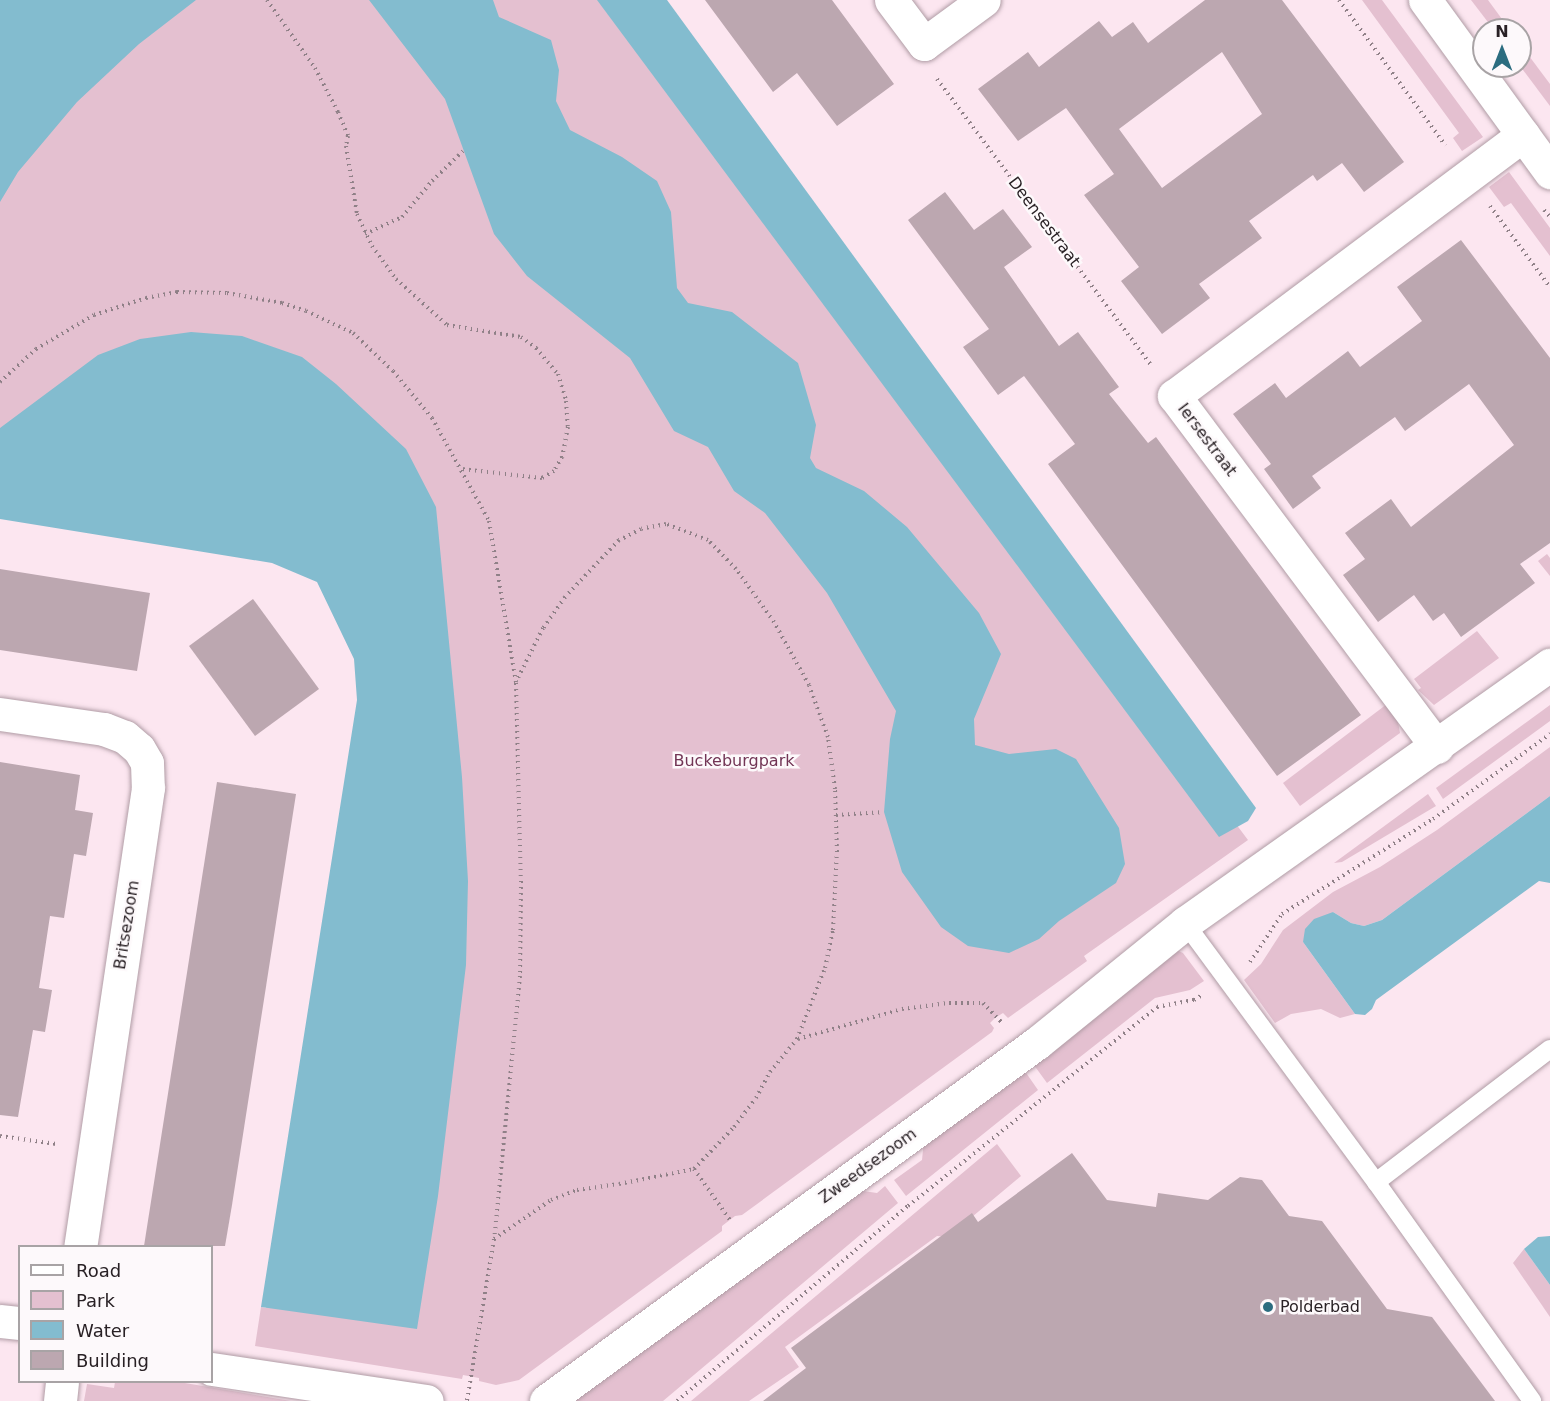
<!DOCTYPE html>
<style>
body{margin:0}
#map{position:relative;width:1550px;height:1401px;overflow:hidden;background:#fce6f0;font-family:"DejaVu Sans",sans-serif}
div>[style]{position:absolute}
[style*='--x']{left:calc(var(--x)*1px);top:calc(var(--y)*1px);width:calc(var(--w)*1px);rotate:calc(var(--a)*1deg)}
.green>*{inset:0;background:#e4c0d0}
.water>*{inset:0;background:#83bccf}
.building>*{inset:0;background:#bca7b0}
.path>*{height:4px;margin-top:-2px;transform-origin:0;background:repeating-linear-gradient(90deg,#8f8087 0 1.5px,transparent 0 6px)}
.roads{filter:drop-shadow(0 0 2px #b09ca5) drop-shadow(0 0 2px #b09ca5)}
.service>*{height:18px;margin:-9px;padding:0 9px;transform-origin:9px;border-radius:9px;background:#fff}
.minor>*{height:33px;margin:-16.5px;padding:0 16.5px;transform-origin:16.5px;border-radius:16.5px;background:#fff}
.tertiary>*{height:33px;margin:-16.5px;padding:0 16.5px;transform-origin:16.5px;border-radius:16.5px;background:#fff}
.dots>*{width:16px;height:16px;translate:-50% -50%;box-sizing:border-box;border:3px solid #fdf9fb;border-radius:50%}
span{translate:-50% -50%;white-space:nowrap;text-align:center;line-height:1.15;-webkit-text-stroke:5px #fdf9fb;paint-order:stroke}
.street-label{font-size:16px;color:#292125}
.park-label{font-size:16px;color:#723555}
.poi-label{font-size:16px;color:#292125}
.left{translate:0 -50%;text-align:left}
.legend{position:absolute;left:18px;top:1245px;width:195px;height:138px;box-sizing:border-box;background:#fdf9fb;border:2px solid #a8a3a5;margin:0;padding:8px 10px;list-style:none;font-size:18px;color:#292125}
.legend li{display:flex;align-items:center;gap:12px;height:30px}
.legend b{width:30px;border:2px solid #a8a3a5}
.north{position:absolute;left:1472px;top:18px;width:60px;height:60px;box-sizing:border-box;background:#fdf9fb;border:2px solid #a8a3a5;border-radius:50%;rotate:0deg;font-size:16px;font-weight:700;line-height:24px;text-align:center;color:#292125}
.north::after{content:'';display:block;margin:auto;width:21px;height:27px;background:#2c6d80;clip-path:polygon(50% 0,100% 100%,50% 72%,0 100%)}
</style>
<div id="map">
<div class="green">
<div style="clip-path:polygon(0 0,617px 0,1248px 840px,1084px 956px,1087px 961px,1008px 1018px,1003px 1013px,995px 1018px,990px 1023px,994px 1028px,992px 1032px,742px 1215px,735px 1216px,722px 1226px,722px 1231px,519px 1380px,496px 1385px,479px 1381px,479px 1378px,463px 1375px,462px 1379px,255px 1346px,261px 1307px,266px 1308px,381px 673px,334px 562px,0 498px)"></div>
<div style="clip-path:polygon(1362px 0,1382px 0,1483px 137px,1462px 151px,1453px 138px,1459px 133px)"></div>
<div style="clip-path:polygon(1471px 0,1488px 0,1510px 30px,1494px 30px)"></div>
<div style="clip-path:polygon(1520px 44px,1550px 84px,1550px 106px,1520px 66px)"></div>
<div style="clip-path:polygon(1509px 172px,1550px 228px,1550px 256px,1511px 203px,1504px 207px,1489px 187px)"></div>
<div style="clip-path:polygon(1547px 554px,1550px 558px,1550px 576px,1538px 561px)"></div>
<div style="clip-path:polygon(1477px 631px,1499px 658px,1434px 705px,1418px 690px,1421px 688px,1414px 679px)"></div>
<div style="clip-path:polygon(1387px 704px,1397px 717px,1400px 733px,1300px 806px,1283px 783px)"></div>
<div style="clip-path:polygon(1550px 705px,1550px 721px,1443px 799px,1436px 788px)"></div>
<div style="clip-path:polygon(1550px 747px,1550px 796px,1382px 920px,1364px 926px,1351px 923px,1333px 912px,1303px 942px,1355px 1014px,1340px 1018px,1321px 1009px,1291px 1014px,1275px 1023px,1244px 980px,1261px 964px,1283px 930px,1333px 892px,1380px 867px,1437px 830px)"></div>
<div style="clip-path:polygon(1428px 794px,1436px 806px,1342px 862px,1334px 863px)"></div>
<div style="clip-path:polygon(1174px 949px,1183px 953px,1204px 981px,1190px 990px,1155px 998px,1047px 1083px,1031px 1061px)"></div>
<div style="clip-path:polygon(1022px 1067px,1038px 1090px,906px 1196px,894px 1180px,922px 1160px,924px 1140px)"></div>
<div style="clip-path:polygon(997px 1144px,1021px 1176px,948px 1237px,937px 1236px,785px 1347px,799px 1367px,749px 1401px,691px 1401px)"></div>
<div style="clip-path:polygon(885px 1186px,898px 1203px,663px 1401px,570px 1401px,856px 1190px,877px 1193px)"></div>
<div style="clip-path:polygon(1524px 1249px,1550px 1285px,1550px 1317px,1513px 1263px)"></div>
<div style="clip-path:polygon(115px 1382px,179px 1382px,291px 1401px,84px 1401px,87px 1384px,114px 1388px)"></div>
</div>
<div class="water">
<div style="clip-path:polygon(0 0,196px 0,139px 44px,77px 102px,18px 172px,0 202px)"></div>
<div style="clip-path:polygon(369px 0,493px 0,499px 17px,551px 40px,559px 70px,556px 101px,570px 130px,622px 157px,657px 181px,671px 212px,677px 288px,688px 303px,732px 312px,798px 363px,816px 425px,810px 458px,816px 468px,864px 491px,907px 527px,979px 613px,1001px 654px,974px 719px,975px 745px,1009px 754px,1056px 749px,1076px 759px,1119px 828px,1125px 864px,1116px 883px,1059px 921px,1039px 939px,1009px 953px,968px 946px,941px 927px,902px 872px,884px 812px,890px 739px,896px 711px,827px 593px,765px 513px,734px 491px,708px 447px,674px 431px,630px 358px,527px 276px,494px 234px,445px 99px)"></div>
<div style="clip-path:polygon(597px 0,667px 0,1256px 808px,1248px 821px,1219px 837px)"></div>
<div style="clip-path:polygon(191px 332px,242px 336px,302px 357px,336px 384px,406px 449px,436px 507px,462px 777px,468px 881px,466px 965px,438px 1196px,417px 1329px,261px 1307px,357px 700px,354px 659px,317px 582px,272px 563px,0 519px,0 428px,98px 355px,140px 339px)"></div>
<div style="clip-path:polygon(1550px 796px,1550px 883px,1539px 881px,1376px 1000px,1372px 1009px,1365px 1015px,1355px 1014px,1303px 942px,1305px 929px,1314px 919px,1333px 912px,1351px 923px,1364px 926px,1382px 920px)"></div>
<div style="clip-path:polygon(1550px 1236px,1550px 1285px,1524px 1249px,1538px 1237px)"></div>
</div>
<div class="building">
<div style="clip-path:polygon(705px 0,832px 0,894px 84px,837px 126px,797px 73px,773px 92px)"></div>
<div style="clip-path:polygon(evenodd,1205px 0,1282px 0,1404px 162px,1364px 192px,1342px 163px,1317px 181px,1313px 175px,1249px 221px,1262px 238px,1199px 284px,1210px 298px,1162px 334px,1121px 281px,1139px 267px,1084px 195px,1114px 174px,1066px 108px,1018px 141px,978px 89px,1028px 52px,1039px 67px,1099px 21px,1112px 37px,1133px 22px,1148px 43px,1205px 0,1222px 52px,1262px 114px,1162px 188px,1119px 129px,1222px 52px)"></div>
<div style="clip-path:polygon(945px 192px,974px 230px,1003px 209px,1032px 247px,1004px 267px,1059px 346px,1078px 332px,1119px 387px,1109px 394px,1148px 443px,1156px 437px,1361px 715px,1277px 776px,1048px 464px,1075px 444px,1024px 376px,998px 395px,963px 347px,989px 329px,908px 220px)"></div>
<div style="clip-path:polygon(1461px 240px,1550px 358px,1550px 543px,1520px 564px,1535px 583px,1461px 637px,1444px 613px,1433px 621px,1414px 595px,1378px 622px,1343px 575px,1365px 559px,1345px 533px,1391px 499px,1411px 527px,1514px 445px,1469px 384px,1405px 431px,1395px 417px,1312px 476px,1321px 488px,1293px 509px,1264px 469px,1271px 464px,1233px 414px,1275px 383px,1286px 398px,1348px 351px,1360px 367px,1422px 321px,1397px 287px)"></div>
<div style="clip-path:polygon(0 569px,150px 593px,137px 671px,0 650px)"></div>
<div style="clip-path:polygon(253px 599px,319px 689px,255px 736px,189px 646px)"></div>
<div style="clip-path:polygon(0 762px,80px 775px,75px 810px,93px 813px,86px 856px,74px 854px,64px 918px,50px 916px,39px 988px,52px 990px,45px 1032px,33px 1030px,18px 1117px,0 1115px)"></div>
<div style="clip-path:polygon(217px 782px,296px 794px,232px 1205px,225px 1246px,144px 1246px)"></div>
<div style="clip-path:polygon(1072px 1153px,1107px 1200px,1156px 1207px,1158px 1193px,1208px 1200px,1240px 1177px,1262px 1180px,1289px 1216px,1322px 1221px,1387px 1309px,1432px 1317px,1495px 1401px,763px 1401px,806px 1368px,791px 1348px,972px 1213px,978px 1222px)"></div>
</div>
<div class="path">
<div style="--x:267;--y:0;--w:83;--a:54.8"></div>
<div style="--x:315;--y:68;--w:50;--a:62.4"></div>
<div style="--x:338;--y:112;--w:26;--a:67"></div>
<div style="--x:348;--y:136;--w:10;--a:101"></div>
<div style="--x:346;--y:146;--w:69;--a:80.8"></div>
<div style="--x:357;--y:214;--w:35;--a:65"></div>
<div style="--x:372;--y:246;--w:41;--a:54"></div>
<div style="--x:396;--y:279;--w:69;--a:42"></div>
<div style="--x:447;--y:325;--w:75;--a:9.2"></div>
<div style="--x:521;--y:337;--w:19;--a:36"></div>
<div style="--x:536;--y:348;--w:34;--a:50"></div>
<div style="--x:558;--y:374;--w:28;--a:73"></div>
<div style="--x:566;--y:401;--w:26;--a:86"></div>
<div style="--x:568;--y:427;--w:31;--a:101"></div>
<div style="--x:562;--y:457;--w:16;--a:120"></div>
<div style="--x:554;--y:471;--w:14;--a:150"></div>
<div style="--x:542;--y:478;--w:81;--a:-173.7"></div>
<div style="--x:1339;--y:0;--w:180;--a:53.8"></div>
<div style="--x:937;--y:79;--w:359;--a:53.2"></div>
<div style="--x:1490;--y:206;--w:101;--a:53.5"></div>
<div style="--x:1544;--y:210;--w:9;--a:49"></div>
<div style="--x:365;--y:234;--w:41;--a:-24.7"></div>
<div style="--x:402;--y:217;--w:47;--a:-50.2"></div>
<div style="--x:432;--y:181;--w:43;--a:-44.1"></div>
<div style="--x:0;--y:382;--w:49;--a:-42.5"></div>
<div style="--x:36;--y:349;--w:67;--a:-30.4"></div>
<div style="--x:94;--y:315;--w:55;--a:-18.1"></div>
<div style="--x:146;--y:298;--w:32;--a:-11"></div>
<div style="--x:177;--y:292;--w:50;--a:1.1"></div>
<div style="--x:227;--y:293;--w:56;--a:10.3"></div>
<div style="--x:282;--y:303;--w:25;--a:18"></div>
<div style="--x:306;--y:311;--w:52;--a:25.1"></div>
<div style="--x:353;--y:333;--w:55;--a:43.5"></div>
<div style="--x:393;--y:371;--w:61;--a:50.3"></div>
<div style="--x:432;--y:418;--w:118;--a:61"></div>
<div style="--x:489;--y:521;--w:164;--a:80.5"></div>
<div style="--x:516;--y:683;--w:198;--a:88.6"></div>
<div style="--x:521;--y:881;--w:95;--a:90.6"></div>
<div style="--x:520;--y:976;--w:264;--a:95.6"></div>
<div style="--x:494;--y:1239;--w:164;--a:99.5"></div>
<div style="--x:836;--y:815;--w:48;--a:-3.6"></div>
<div style="--x:1250;--y:962;--w:58;--a:-56.3"></div>
<div style="--x:1282;--y:914;--w:178;--a:-32.2"></div>
<div style="--x:1433;--y:819;--w:145;--a:-36"></div>
<div style="--x:798;--y:1039;--w:108;--a:-16.1"></div>
<div style="--x:902;--y:1009;--w:47;--a:-7.3"></div>
<div style="--x:949;--y:1003;--w:34;--a:0"></div>
<div style="--x:983;--y:1003;--w:28;--a:46"></div>
<div style="--x:0;--y:1136;--w:57;--a:8.1"></div>
<div style="--x:694;--y:1169;--w:62;--a:54.8"></div>
<div style="--x:494;--y:1239;--w:69;--a:-34.4"></div>
<div style="--x:551;--y:1200;--w:28;--a:-21"></div>
<div style="--x:577;--y:1190;--w:42;--a:-8.1"></div>
<div style="--x:619;--y:1184;--w:76;--a:-11.3"></div>
<div style="--x:694;--y:1169;--w:58;--a:-46.4"></div>
<div style="--x:734;--y:1127;--w:36;--a:-53"></div>
<div style="--x:756;--y:1098;--w:30;--a:-62"></div>
<div style="--x:770;--y:1072;--w:43;--a:-50.7"></div>
<div style="--x:797;--y:1039;--w:76;--a:-68.5"></div>
<div style="--x:825;--y:968;--w:39;--a:-78"></div>
<div style="--x:833;--y:930;--w:78;--a:-87.1"></div>
<div style="--x:837;--y:852;--w:63;--a:-91.8"></div>
<div style="--x:835;--y:789;--w:52;--a:-97.7"></div>
<div style="--x:828;--y:737;--w:55;--a:-110.1"></div>
<div style="--x:809;--y:685;--w:72;--a:-119.1"></div>
<div style="--x:774;--y:622;--w:65;--a:-125.6"></div>
<div style="--x:736;--y:569;--w:40;--a:-134"></div>
<div style="--x:708;--y:540;--w:45;--a:-159.1"></div>
<div style="--x:666;--y:524;--w:25;--a:169"></div>
<div style="--x:641;--y:529;--w:25;--a:153"></div>
<div style="--x:619;--y:540;--w:79;--a:133.5"></div>
<div style="--x:565;--y:597;--w:38;--a:125"></div>
<div style="--x:543;--y:628;--w:60;--a:116.6"></div>
<div style="--x:677;--y:1401;--w:302;--a:-40.2"></div>
<div style="--x:908;--y:1206;--w:319;--a:-38.6"></div>
<div style="--x:1157;--y:1007;--w:38;--a:-11"></div>
<div style="--x:1194;--y:1000;--w:9;--a:-32"></div>
</div>
<div class="roads">
<div class="service">
<div style="--x:1185;--y:923;--w:322;--a:53.6"></div>
<div style="--x:1376;--y:1182;--w:269;--a:54.5"></div>
<div style="--x:1376;--y:1182;--w:219;--a:-37.4"></div>
</div>
<div class="minor">
<div style="--x:891;--y:0;--w:55;--a:53.1"></div>
<div style="--x:924;--y:44;--w:74;--a:-36.3"></div>
<div style="--x:0;--y:714;--w:105;--a:8.2"></div>
<div style="--x:104;--y:729;--w:22;--a:21"></div>
<div style="--x:125;--y:737;--w:18;--a:41"></div>
<div style="--x:139;--y:749;--w:16;--a:60"></div>
<div style="--x:147;--y:763;--w:25;--a:88"></div>
<div style="--x:148;--y:788;--w:463;--a:98.4"></div>
<div style="--x:1437;--y:747;--w:439;--a:-126.8"></div>
<div style="--x:1174;--y:396;--w:436;--a:-36.8"></div>
<div style="--x:0;--y:1321;--w:20;--a:6"></div>
<div style="--x:212;--y:1369;--w:217;--a:8.5"></div>
<div style="--x:60;--y:1401;--w:19;--a:-84"></div>
<div style="--x:546;--y:1401;--w:608;--a:-36.1"></div>
<div style="--x:1037;--y:1043;--w:191;--a:-39"></div>
<div style="--x:1185;--y:923;--w:447;--a:-35.3"></div>
</div>
<div class="tertiary">
<div style="--x:1425;--y:0;--w:213;--a:54"></div>
</div>
</div>
<div class="dots">
<div style="left:1268px;top:1307px;background:#2c6d80"></div>
</div>
<div class="street-label">
<span style="left:1044px;top:222px;rotate:53deg">Deensestraat</span>
<span style="left:1207px;top:440px;rotate:53deg">Iersestraat</span>
<span style="left:127px;top:925px;rotate:-81deg">Britsezoom</span>
<span style="left:868px;top:1166px;rotate:-36deg">Zweedsezoom</span>
</div>
<div class="park-label">
<span style="left:734px;top:761px">Buckeburgpark</span>
</div>
<div class="poi-label">
<span class="left" style="left:1280px;top:1307px">Polderbad</span>
</div>
<ul class="legend">
<li><b style="height:8px;background:#fff"></b>Road</li>
<li><b style="height:16px;background:#e4c0d0"></b>Park</li>
<li><b style="height:16px;background:#83bccf"></b>Water</li>
<li><b style="height:16px;background:#bca7b0"></b>Building</li>
</ul>
<div class="north">N</div>
</div>
